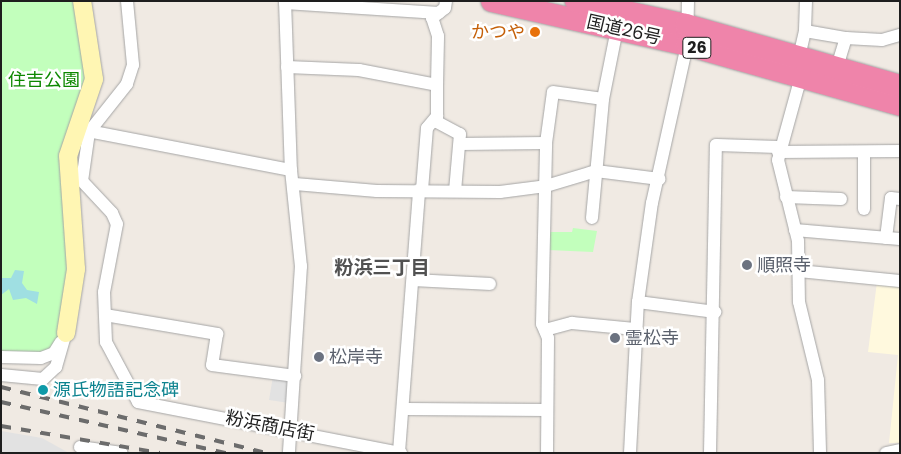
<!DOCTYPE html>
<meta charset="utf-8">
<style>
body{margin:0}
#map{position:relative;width:901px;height:454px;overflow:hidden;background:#f0eae3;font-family:Poppins,"Noto Sans JP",sans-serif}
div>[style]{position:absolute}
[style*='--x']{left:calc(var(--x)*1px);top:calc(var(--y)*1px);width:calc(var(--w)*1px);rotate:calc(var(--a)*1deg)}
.education>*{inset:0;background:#fff9de}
.park>*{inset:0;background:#c2ffbc}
.parking>*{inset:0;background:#e2e2e2}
.water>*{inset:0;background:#9fdfe2}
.roads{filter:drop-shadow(0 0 1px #a5a5a5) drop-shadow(0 0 1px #a5a5a5)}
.street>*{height:12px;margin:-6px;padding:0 6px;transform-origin:6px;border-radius:6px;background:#fff}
.secondary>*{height:18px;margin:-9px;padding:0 9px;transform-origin:9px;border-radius:9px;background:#fff6b3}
.highway>*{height:22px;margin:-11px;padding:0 11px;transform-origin:11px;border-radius:11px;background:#ef84aa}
.rail>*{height:4px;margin-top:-2px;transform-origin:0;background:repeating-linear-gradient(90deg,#6c6c6c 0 10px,transparent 0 20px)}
.dots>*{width:14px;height:14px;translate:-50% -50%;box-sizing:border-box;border:2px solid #fff;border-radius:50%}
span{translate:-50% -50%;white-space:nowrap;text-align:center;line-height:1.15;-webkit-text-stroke:5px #fff;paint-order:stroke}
.shield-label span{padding:1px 4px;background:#fff;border:1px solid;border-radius:4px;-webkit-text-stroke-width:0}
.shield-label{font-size:16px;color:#1e1e1e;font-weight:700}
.street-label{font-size:18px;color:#1e1e1e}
.food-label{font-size:18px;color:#c56008}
.right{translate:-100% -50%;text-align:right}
.park-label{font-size:18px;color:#0d8801}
.worship-label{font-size:18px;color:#5b616d}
.left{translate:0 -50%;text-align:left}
.culture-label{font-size:18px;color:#0d838f}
.neighbourhood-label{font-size:19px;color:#515151;font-weight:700}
.frame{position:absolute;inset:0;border:2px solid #1e1e1e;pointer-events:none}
</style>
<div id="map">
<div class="education">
<div style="clip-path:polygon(877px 282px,900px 285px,900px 443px,889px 443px,898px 355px,868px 352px)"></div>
</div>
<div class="park">
<div style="clip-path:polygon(1px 1px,74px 1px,89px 79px,62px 153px,61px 179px,70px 263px,59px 336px,51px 348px,39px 354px,1px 351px)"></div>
<div style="clip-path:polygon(573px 228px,597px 231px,593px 252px,548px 250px,548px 232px,572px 232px)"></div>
</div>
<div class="parking">
<div style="clip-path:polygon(273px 376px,290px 379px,289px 403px,269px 400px)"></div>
<div style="clip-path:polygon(1px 431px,42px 438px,69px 453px,1px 453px)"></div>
</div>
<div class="water">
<div style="clip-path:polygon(15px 270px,24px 271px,22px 283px,27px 290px,39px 292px,37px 304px,26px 298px,13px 300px,9px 289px,1px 295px,1px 278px,11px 278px)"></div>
</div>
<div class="roads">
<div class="street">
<div style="--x:127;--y:1;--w:64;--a:84.6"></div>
<div style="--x:133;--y:65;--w:20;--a:108"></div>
<div style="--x:127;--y:84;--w:61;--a:128.4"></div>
<div style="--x:89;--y:132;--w:49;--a:98.1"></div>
<div style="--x:82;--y:181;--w:44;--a:46.8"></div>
<div style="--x:112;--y:213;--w:12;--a:66"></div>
<div style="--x:117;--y:224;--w:69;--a:100.8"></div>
<div style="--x:104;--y:292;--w:50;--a:87.7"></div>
<div style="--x:106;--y:342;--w:68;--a:61.9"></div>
<div style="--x:138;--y:402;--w:268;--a:11"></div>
<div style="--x:285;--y:1;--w:169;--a:88"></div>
<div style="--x:291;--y:170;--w:97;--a:84.1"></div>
<div style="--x:301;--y:266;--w:187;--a:93.7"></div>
<div style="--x:806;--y:1;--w:30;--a:92"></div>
<div style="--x:805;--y:31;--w:42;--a:9.7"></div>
<div style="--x:285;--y:3;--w:154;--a:3.7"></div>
<div style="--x:799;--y:57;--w:27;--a:-77"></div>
<div style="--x:287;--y:67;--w:72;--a:2.4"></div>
<div style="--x:359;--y:70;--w:79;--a:10.9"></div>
<div style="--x:437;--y:85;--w:37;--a:90"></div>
<div style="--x:437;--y:122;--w:26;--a:28"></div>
<div style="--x:460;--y:134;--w:57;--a:95"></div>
<div style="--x:837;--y:67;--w:30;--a:-73"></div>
<div style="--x:846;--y:38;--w:36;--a:3"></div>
<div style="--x:882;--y:40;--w:19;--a:-16"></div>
<div style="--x:802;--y:73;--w:90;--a:105.4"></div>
<div style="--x:778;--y:160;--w:83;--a:76.1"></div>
<div style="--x:798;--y:241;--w:61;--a:89.1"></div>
<div style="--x:799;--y:302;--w:80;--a:76.3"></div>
<div style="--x:818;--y:380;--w:73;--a:88.4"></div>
<div style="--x:437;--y:85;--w:49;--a:-88.8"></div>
<div style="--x:438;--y:36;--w:19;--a:-108"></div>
<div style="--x:432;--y:18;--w:16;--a:-38"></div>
<div style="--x:445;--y:8;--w:7;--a:-82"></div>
<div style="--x:83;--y:130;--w:212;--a:10.9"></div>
<div style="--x:460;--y:144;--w:86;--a:-0.7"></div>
<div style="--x:778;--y:152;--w:122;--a:-0.5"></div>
<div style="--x:864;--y:152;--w:57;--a:90"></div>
<div style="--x:295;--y:184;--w:82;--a:4.9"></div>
<div style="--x:377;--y:191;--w:123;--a:0.5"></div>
<div style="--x:500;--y:192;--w:46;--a:-7.4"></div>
<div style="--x:546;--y:186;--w:52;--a:-16.7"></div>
<div style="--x:596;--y:171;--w:64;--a:7.2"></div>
<div style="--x:422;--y:190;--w:62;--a:-85.4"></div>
<div style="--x:427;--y:128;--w:16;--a:-50"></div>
<div style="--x:786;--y:197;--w:55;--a:2.1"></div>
<div style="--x:592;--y:218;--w:120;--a:-84.7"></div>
<div style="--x:603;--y:99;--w:71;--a:-78.7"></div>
<div style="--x:795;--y:230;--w:105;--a:4.9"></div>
<div style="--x:886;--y:238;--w:40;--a:-82.9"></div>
<div style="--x:891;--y:198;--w:9;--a:6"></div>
<div style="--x:799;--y:271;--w:101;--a:5.7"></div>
<div style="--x:414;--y:280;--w:76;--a:3"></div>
<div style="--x:638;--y:302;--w:78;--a:7.4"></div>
<div style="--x:105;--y:315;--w:114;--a:9.6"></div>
<div style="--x:217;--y:334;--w:31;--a:99"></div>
<div style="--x:212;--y:365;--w:84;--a:7.5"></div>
<div style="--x:545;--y:330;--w:28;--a:-15"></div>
<div style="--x:572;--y:323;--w:63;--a:5.4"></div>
<div style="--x:1;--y:357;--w:40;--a:1.4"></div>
<div style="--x:41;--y:358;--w:14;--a:-21"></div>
<div style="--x:54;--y:353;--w:13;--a:-58"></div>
<div style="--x:1;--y:375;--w:42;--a:5.4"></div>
<div style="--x:43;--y:379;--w:18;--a:-43"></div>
<div style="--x:56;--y:367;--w:35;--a:-74"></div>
<div style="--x:406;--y:409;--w:141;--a:0.4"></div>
<div style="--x:80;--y:447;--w:42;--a:8.1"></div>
<div style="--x:399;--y:452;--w:263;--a:-85.6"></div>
<div style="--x:547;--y:453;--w:115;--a:-89.5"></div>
<div style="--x:548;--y:338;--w:15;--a:-113"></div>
<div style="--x:542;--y:324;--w:181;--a:-88.7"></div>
<div style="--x:546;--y:143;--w:51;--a:-82.2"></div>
<div style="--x:553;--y:92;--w:50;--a:8"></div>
<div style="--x:630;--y:453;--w:151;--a:-87"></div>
<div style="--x:638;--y:302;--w:100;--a:-82"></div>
<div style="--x:652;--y:203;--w:162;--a:-77.5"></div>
<div style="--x:687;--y:45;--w:44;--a:-88.7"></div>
<div style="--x:710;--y:453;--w:308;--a:-88.9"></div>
<div style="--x:716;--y:145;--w:63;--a:1.8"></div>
<div style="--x:886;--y:453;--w:14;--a:-12"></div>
</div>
<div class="secondary">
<div style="--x:66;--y:333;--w:65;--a:-81.1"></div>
<div style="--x:76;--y:269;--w:113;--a:-94"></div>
<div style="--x:68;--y:156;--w:81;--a:-71.3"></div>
<div style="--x:94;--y:79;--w:79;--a:-98.7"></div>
</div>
<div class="highway">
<div style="--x:492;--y:1;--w:200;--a:12.7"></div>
<div style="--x:687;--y:45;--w:221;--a:15.7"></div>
<div style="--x:576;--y:1;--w:113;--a:12.3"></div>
<div style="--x:686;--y:25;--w:223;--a:15.9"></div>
</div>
</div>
<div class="rail">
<div style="--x:1;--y:387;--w:272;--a:14"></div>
<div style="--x:1;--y:402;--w:231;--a:12.8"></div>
<div style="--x:1;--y:426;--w:161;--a:9.6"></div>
</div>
<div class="dots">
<div style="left:535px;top:32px;background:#e8710a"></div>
<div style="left:747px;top:265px;background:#6b7280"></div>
<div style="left:615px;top:338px;background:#6b7280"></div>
<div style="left:319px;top:357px;background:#6b7280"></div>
<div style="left:43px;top:390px;background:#0f9aa8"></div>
</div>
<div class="shield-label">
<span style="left:697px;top:48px">26</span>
</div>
<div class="street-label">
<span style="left:624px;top:30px;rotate:13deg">国道26号</span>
<span style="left:270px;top:426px;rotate:11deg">粉浜商店街</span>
</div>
<div class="food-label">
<span class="right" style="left:525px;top:32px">かつや</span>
</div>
<div class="park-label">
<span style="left:44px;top:80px">住吉公園</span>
</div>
<div class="worship-label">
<span class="left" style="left:757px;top:265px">順照寺</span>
<span class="left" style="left:625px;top:338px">霊松寺</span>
<span class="left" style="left:329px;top:357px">松岸寺</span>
</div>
<div class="culture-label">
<span class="left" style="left:53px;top:390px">源氏物語記念碑</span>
</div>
<div class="neighbourhood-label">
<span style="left:382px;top:268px">粉浜三丁目</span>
</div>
<div class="frame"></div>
</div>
